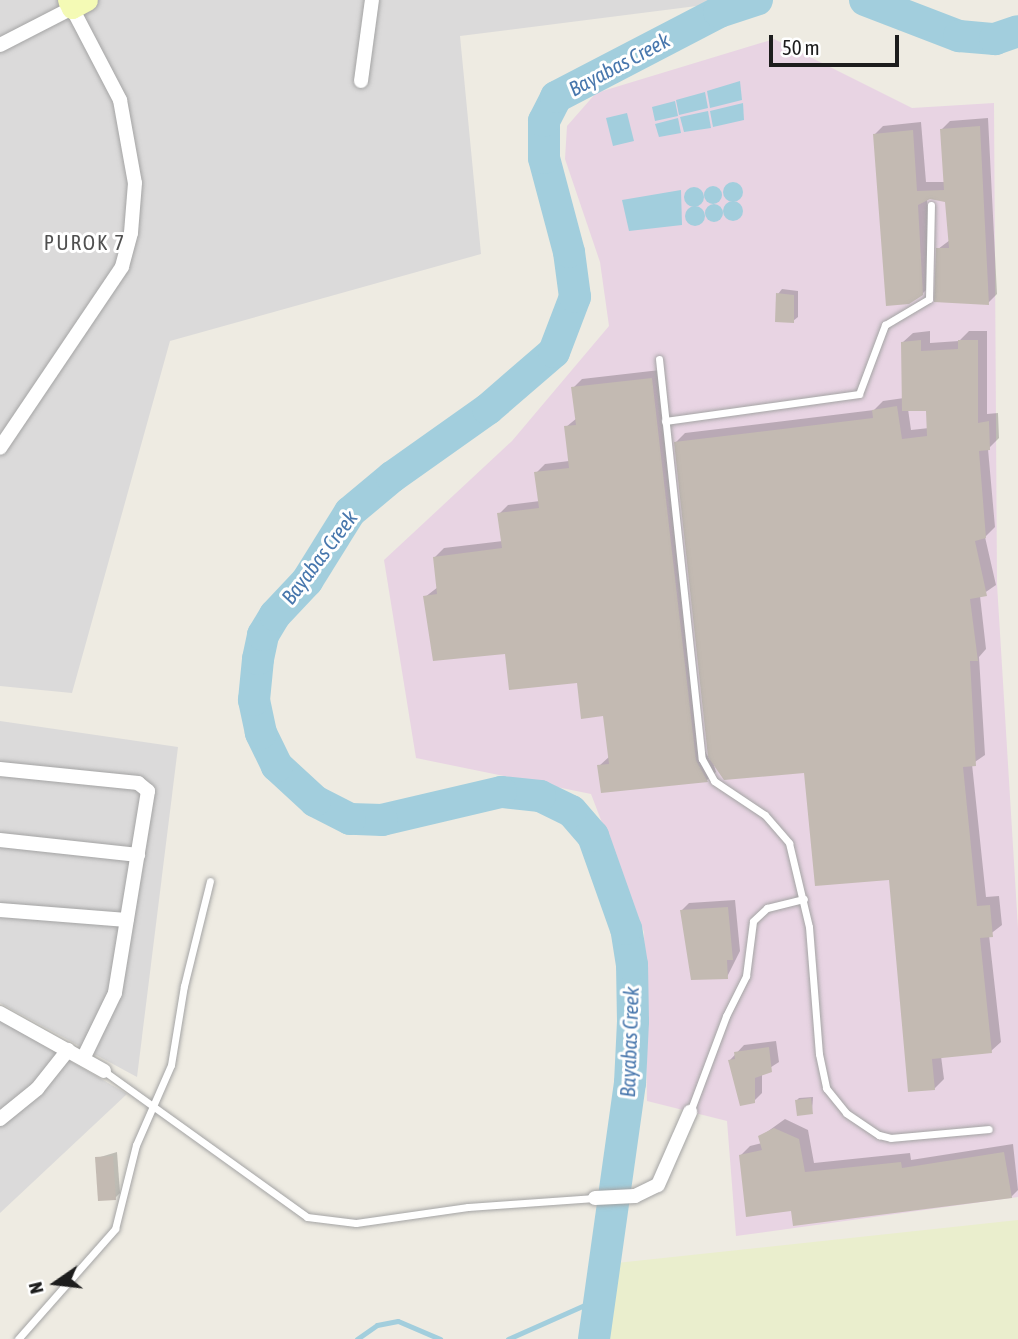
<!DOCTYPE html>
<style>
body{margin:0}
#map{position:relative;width:1018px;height:1339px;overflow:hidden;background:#eeebe2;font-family:"Asap Condensed",sans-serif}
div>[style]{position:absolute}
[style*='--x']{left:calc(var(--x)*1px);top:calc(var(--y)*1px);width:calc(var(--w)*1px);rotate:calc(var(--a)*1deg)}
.residential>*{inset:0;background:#dbdada}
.industrial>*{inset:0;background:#e8d4e3}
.farmland>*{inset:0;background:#eaeecd}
.water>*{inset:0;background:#a2cedd}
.round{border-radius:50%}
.shadow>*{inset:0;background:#0003}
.stream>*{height:5px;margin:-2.5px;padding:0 2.5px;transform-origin:2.5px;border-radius:2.5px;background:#a2cedd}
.river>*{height:32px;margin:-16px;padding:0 16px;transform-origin:16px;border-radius:16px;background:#a2cedd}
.building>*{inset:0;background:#c3bab2}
.roads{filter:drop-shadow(0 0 2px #a4a4a4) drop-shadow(0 0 2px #a4a4a4)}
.lane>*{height:7px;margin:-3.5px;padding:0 3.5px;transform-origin:3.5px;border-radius:3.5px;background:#fff}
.street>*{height:14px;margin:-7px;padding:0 7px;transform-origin:7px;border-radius:7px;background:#fff}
.secondary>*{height:21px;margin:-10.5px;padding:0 10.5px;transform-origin:10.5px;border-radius:10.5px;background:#f4fab5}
span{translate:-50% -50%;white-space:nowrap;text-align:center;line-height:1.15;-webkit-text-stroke:6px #fff;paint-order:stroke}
.water-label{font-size:21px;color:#4877ad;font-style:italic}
.neighbourhood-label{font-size:21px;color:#505050;letter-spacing:2px}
.north{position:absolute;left:21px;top:1248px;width:70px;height:70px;-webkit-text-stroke:5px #fff;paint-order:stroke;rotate:256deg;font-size:19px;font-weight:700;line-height:28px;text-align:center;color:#1d1d1d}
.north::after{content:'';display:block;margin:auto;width:24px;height:32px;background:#1d1d1d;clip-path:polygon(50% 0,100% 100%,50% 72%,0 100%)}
.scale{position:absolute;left:769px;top:35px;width:130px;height:32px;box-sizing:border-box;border:4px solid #1d1d1d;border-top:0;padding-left:9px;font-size:21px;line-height:24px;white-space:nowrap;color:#1d1d1d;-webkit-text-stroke:5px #fff;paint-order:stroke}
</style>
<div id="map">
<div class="residential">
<div style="clip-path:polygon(0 0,736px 0,736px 1px,460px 36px,481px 254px,170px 341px,72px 693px,0 686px)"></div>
<div style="clip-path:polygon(0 721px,178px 747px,137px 1077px,0 1003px)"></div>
<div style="clip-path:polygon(0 1020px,127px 1094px,0 1213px)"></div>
</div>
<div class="industrial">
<div style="clip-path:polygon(774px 39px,912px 108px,994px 103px,997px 584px,1018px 928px,1018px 1197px,736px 1236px,727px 1121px,647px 1101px,644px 932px,591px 794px,416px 758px,384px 560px,512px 441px,609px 326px,600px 262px,565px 159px,567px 126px,596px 93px)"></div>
</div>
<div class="farmland">
<div style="clip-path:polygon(1018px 1220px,1018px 1339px,595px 1339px,607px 1264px)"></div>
</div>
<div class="water">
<div style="clip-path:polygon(740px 81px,742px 100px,710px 108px,707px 91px)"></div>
<div style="clip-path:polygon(705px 92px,708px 108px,679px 115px,676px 100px)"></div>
<div style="clip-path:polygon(675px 101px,678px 116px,655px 121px,652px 107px)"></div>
<div style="clip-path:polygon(743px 103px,744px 120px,713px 127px,710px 111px)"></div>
<div style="clip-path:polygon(708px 111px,711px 128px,684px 132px,680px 117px)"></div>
<div style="clip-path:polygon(627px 113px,634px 141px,613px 146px,606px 118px)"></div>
<div style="clip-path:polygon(678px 118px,681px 133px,659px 137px,655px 124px)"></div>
<div class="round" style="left:723px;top:182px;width:20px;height:20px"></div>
<div class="round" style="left:704px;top:186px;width:18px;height:18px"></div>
<div class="round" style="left:684px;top:187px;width:20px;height:20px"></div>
<div style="clip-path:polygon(681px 190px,682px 225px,629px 231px,622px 200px)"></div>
<div class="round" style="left:723px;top:201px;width:20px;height:20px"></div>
<div class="round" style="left:705px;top:204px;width:18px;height:18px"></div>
<div class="round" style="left:685px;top:206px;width:20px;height:20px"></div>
</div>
<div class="shadow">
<div style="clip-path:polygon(988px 118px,997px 294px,988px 303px,938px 249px,950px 240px,947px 201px,930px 197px,927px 199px,931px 285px,922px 294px,874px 135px,883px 126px,921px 122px,926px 182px,946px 182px,941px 130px,950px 121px)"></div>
<div style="clip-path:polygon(782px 289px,798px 291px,798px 317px,793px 321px,778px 294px)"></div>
<div style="clip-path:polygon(evenodd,930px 331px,930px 343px,959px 341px,969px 331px,987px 331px,987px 414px,998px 413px,999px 438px,988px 449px,995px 527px,985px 537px,996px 585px,980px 596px,986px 649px,979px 657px,985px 755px,972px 764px,986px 897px,999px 896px,1002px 925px,989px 935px,1001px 1042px,991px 1051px,941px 1056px,944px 1079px,934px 1089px,891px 878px,806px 771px,713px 762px,716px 772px,707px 780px,599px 766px,610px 756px,604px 714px,578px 681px,507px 652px,425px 597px,438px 587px,435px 557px,444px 548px,503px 541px,499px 514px,508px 505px,540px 501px,536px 473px,545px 464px,569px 461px,566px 427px,577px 418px,573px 388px,582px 379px,660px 370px,704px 750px,710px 760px,676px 442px,685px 433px,874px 410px,883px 401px,904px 398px,903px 342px,913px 333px,930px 331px,908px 409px,928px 409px,929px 428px,911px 430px,908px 409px)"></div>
<div style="clip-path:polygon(735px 900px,740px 951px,727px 977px,681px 911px,689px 903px)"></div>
<div style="clip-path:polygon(776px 1041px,779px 1062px,762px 1073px,762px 1093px,754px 1101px,730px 1060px,744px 1045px)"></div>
<div style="clip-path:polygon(813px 1097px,812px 1112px,797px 1100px,799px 1098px)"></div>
<div style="clip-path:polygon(785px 1119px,808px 1130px,814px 1163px,910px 1153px,911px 1160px,1013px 1144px,1018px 1190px,1011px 1197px,792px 1209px,741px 1155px,750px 1146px,762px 1143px,760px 1137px)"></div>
<div style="clip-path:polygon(117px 1152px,120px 1193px,115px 1198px,97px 1158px)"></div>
</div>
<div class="stream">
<div style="--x:357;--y:1339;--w:24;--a:-35"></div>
<div style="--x:377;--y:1325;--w:21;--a:-11"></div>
<div style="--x:398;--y:1321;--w:46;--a:23.2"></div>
<div style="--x:508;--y:1339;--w:101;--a:-24"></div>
</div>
<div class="river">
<div style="--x:865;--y:0;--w:101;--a:21"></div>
<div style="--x:959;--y:36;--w:36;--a:5"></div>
<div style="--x:995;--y:39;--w:24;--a:-19"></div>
<div style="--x:594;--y:1339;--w:259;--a:-82"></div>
<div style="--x:630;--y:1083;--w:62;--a:-87.2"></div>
<div style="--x:633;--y:1021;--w:56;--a:-91"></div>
<div style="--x:632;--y:965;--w:36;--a:-99"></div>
<div style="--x:626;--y:929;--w:99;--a:-109.5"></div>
<div style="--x:593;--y:836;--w:33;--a:-131"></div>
<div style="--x:571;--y:811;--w:34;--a:-154"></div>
<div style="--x:540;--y:796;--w:39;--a:-174"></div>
<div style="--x:501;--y:792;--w:122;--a:166.8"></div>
<div style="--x:382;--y:820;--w:32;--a:-178"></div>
<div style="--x:350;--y:819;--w:39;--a:-153"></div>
<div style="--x:315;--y:801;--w:52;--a:-137.4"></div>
<div style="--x:277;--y:766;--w:37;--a:-116"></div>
<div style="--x:261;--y:733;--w:34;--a:-102"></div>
<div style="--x:254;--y:700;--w:41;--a:-84.4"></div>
<div style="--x:258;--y:659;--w:25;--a:-78"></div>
<div style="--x:263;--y:635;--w:23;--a:-59"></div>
<div style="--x:275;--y:615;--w:47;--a:-46.7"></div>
<div style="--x:307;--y:581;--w:81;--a:-58.1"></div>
<div style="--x:350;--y:512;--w:55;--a:-39.8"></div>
<div style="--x:392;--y:477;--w:118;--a:-35.3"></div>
<div style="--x:488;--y:409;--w:87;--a:-40.8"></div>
<div style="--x:554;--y:352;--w:59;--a:-69.1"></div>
<div style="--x:575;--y:297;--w:45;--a:-97.6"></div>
<div style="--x:569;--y:252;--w:97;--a:-104.9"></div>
<div style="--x:544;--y:158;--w:37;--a:-90"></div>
<div style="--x:544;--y:121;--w:27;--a:-63"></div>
<div style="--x:556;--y:97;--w:184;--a:-27.5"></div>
<div style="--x:719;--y:12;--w:40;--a:-18"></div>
</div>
<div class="building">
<div style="clip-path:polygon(980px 126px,989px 305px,934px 302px,936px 248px,949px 248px,945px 202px,930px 199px,918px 205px,923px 295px,909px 304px,886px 306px,873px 134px,913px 130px,917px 191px,944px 190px,940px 129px)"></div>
<div style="clip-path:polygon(776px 293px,794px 295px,794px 323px,775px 322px)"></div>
<div style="clip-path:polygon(921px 340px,921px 351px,958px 349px,958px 340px,978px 340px,978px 423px,989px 421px,990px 450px,979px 451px,986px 538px,975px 541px,987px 596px,970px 599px,978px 661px,970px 661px,976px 766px,963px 767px,977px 906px,990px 905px,993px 937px,980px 938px,992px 1053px,932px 1059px,935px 1090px,908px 1092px,889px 880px,815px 886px,804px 773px,724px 780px,708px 757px,674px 442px,873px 418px,872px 410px,897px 406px,902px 439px,927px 436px,926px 411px,902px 411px,901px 342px)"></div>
<div style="clip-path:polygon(652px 378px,696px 760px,708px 782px,601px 793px,597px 765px,609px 764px,603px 716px,581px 719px,577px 683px,509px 690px,505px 654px,433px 661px,423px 596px,437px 594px,433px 557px,502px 548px,497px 513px,539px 508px,534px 472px,569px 468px,564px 426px,576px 425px,571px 387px)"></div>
<div style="clip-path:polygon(728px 907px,733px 960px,727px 960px,728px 979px,691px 980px,680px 910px)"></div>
<div style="clip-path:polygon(769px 1047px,772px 1072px,755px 1078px,755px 1103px,740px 1106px,728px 1060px,735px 1059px,734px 1052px)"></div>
<div style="clip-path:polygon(811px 1098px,813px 1114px,797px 1116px,795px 1100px)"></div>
<div style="clip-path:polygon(774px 1128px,799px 1139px,805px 1172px,901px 1162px,902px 1168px,1004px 1152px,1012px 1198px,793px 1226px,791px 1211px,746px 1217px,739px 1155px,762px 1150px,758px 1136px)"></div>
<div style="clip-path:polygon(113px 1156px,116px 1200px,98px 1201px,95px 1157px)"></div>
</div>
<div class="roads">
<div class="lane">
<div style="--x:659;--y:359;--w:402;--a:83.9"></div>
<div style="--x:702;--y:759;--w:25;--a:61"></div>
<div style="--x:714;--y:781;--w:61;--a:33.7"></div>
<div style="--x:765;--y:815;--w:37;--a:49"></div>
<div style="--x:789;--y:843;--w:86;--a:76.6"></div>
<div style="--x:809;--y:927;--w:127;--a:85.5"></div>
<div style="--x:819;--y:1054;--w:35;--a:78"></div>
<div style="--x:826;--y:1088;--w:32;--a:51"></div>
<div style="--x:846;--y:1113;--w:40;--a:34"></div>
<div style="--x:879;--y:1135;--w:12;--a:14"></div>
<div style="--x:891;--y:1138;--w:98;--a:-5.2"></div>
<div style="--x:665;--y:421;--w:196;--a:-7.9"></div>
<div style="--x:859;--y:394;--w:74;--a:-69.4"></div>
<div style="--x:885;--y:325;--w:51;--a:-30.6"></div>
<div style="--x:929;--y:299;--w:94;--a:-88.8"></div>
<div style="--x:104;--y:1071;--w:250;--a:35.7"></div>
<div style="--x:307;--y:1217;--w:49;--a:7"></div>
<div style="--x:356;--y:1223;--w:113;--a:-8.1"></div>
<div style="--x:468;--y:1207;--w:127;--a:-4.1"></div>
<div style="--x:690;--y:1112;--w:103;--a:-69.4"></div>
<div style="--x:726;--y:1016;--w:45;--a:-63.4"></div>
<div style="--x:746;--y:976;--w:55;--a:-82.7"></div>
<div style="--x:753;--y:921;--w:19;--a:-43"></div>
<div style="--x:767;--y:908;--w:38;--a:-14"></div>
<div style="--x:18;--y:1339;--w:147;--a:-48.6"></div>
<div style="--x:115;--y:1229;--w:87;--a:-76"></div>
<div style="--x:136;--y:1145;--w:87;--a:-66.4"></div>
<div style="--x:171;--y:1065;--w:80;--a:-80.7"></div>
<div style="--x:184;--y:986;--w:108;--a:-76.1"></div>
</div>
<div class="street">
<div style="--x:0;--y:45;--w:81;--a:-27.2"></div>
<div style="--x:72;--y:8;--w:104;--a:62.4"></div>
<div style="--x:120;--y:100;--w:84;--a:79.8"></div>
<div style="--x:135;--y:183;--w:50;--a:94.6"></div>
<div style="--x:131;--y:233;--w:35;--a:105"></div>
<div style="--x:122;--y:267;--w:218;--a:124"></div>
<div style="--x:361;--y:81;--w:82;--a:-82.3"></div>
<div style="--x:0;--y:769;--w:139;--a:5.8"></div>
<div style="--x:138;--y:783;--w:13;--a:39"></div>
<div style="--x:148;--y:791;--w:205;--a:99.3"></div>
<div style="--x:115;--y:993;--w:73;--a:115.9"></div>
<div style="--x:0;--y:840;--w:139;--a:6.2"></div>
<div style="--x:0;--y:910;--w:127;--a:4.5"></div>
<div style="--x:0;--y:1013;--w:119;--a:29.1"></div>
<div style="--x:0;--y:1119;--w:48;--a:-39"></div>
<div style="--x:37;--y:1089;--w:50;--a:-51.5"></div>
<div style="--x:595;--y:1198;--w:40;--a:-2.9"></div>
<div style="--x:635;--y:1196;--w:25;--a:-26"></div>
<div style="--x:658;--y:1185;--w:80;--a:-66.3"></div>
</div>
<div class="secondary">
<div style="--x:68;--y:0;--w:9;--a:63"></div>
<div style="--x:72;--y:8;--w:17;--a:-28"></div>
</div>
</div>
<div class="water-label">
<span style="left:619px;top:64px;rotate:-28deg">Bayabas Creek</span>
<span style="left:319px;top:557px;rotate:-53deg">Bayabas Creek</span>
<span style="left:629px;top:1042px;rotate:-88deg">Bayabas Creek</span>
</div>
<div class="neighbourhood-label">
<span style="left:85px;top:242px">PUROK 7</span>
</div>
<div class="north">N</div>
<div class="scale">50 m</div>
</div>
